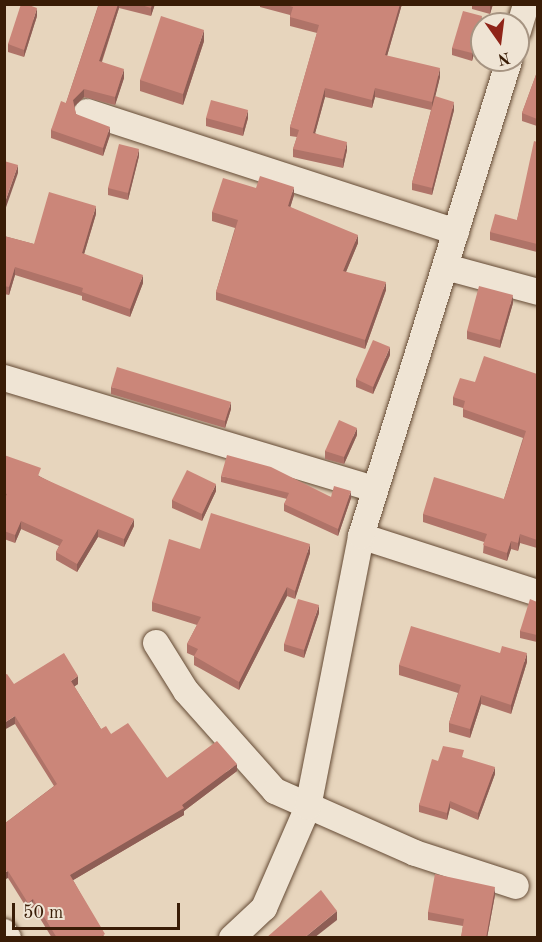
<!DOCTYPE html>
<style>
body{margin:0}
#map{position:relative;width:542px;height:942px;overflow:hidden;background:#e7d5bd;font-family:"Old Standard TT",serif}
div>[style]{position:absolute}
[style*='--x']{left:calc(var(--x)*1px);top:calc(var(--y)*1px);width:calc(var(--w)*1px);rotate:calc(var(--a)*1deg)}
.roads{filter:drop-shadow(0 0 2px #644a34) drop-shadow(0 0 2px #644a34)}
.minor>*{height:26px;margin:-13px;padding:0 13px;transform-origin:13px;border-radius:13px;background:#efe4d4}
.wall>*{inset:0;background:#af7368}
.shaded-wall>*{inset:0;background:#8e5e55}
.building>*{inset:0;background:#cb8679}
span{translate:-50% -50%;white-space:nowrap;text-align:center;line-height:1.15;-webkit-text-stroke:6px #efe4d4;paint-order:stroke}
.frame{position:absolute;inset:0;border:6px solid #391c06;pointer-events:none}
.north{position:absolute;left:470px;top:12px;width:60px;height:60px;box-sizing:border-box;background:#efe4d4;border:2px solid #a69482;border-radius:50%;rotate:166deg;font-size:16px;font-weight:700;line-height:24px;text-align:center;color:#391c06}
.north::after{content:'';display:block;margin:auto;width:21px;height:27px;background:#8f2418;clip-path:polygon(50% 0,100% 100%,50% 72%,0 100%)}
.scale{position:absolute;left:12px;top:903px;width:168px;height:27px;box-sizing:border-box;border:3px solid #391c06;border-top:0;padding-left:8px;font-size:18px;line-height:21px;white-space:nowrap;color:#391c06;-webkit-text-stroke:4px #efe4d4;paint-order:stroke}
</style>
<div id="map">
<div class="roads">
<div class="minor">
<div style="--x:518;--y:31;--w:28;--a:-73"></div>
<div style="--x:87;--y:112;--w:388;--a:18"></div>
<div style="--x:446;--y:267;--w:95;--a:15.2"></div>
<div style="--x:4;--y:378;--w:386;--a:16.7"></div>
<div style="--x:361;--y:536;--w:186;--a:17.9"></div>
<div style="--x:156;--y:643;--w:57;--a:58"></div>
<div style="--x:186;--y:691;--w:134;--a:48.3"></div>
<div style="--x:275;--y:791;--w:153;--a:23.9"></div>
<div style="--x:415;--y:853;--w:106;--a:18.1"></div>
<div style="--x:4;--y:932;--w:7;--a:56"></div>
<div style="--x:232;--y:938;--w:44;--a:-43.2"></div>
<div style="--x:264;--y:908;--w:110;--a:-66.5"></div>
<div style="--x:308;--y:807;--w:276;--a:-78.9"></div>
<div style="--x:361;--y:536;--w:498;--a:-72.7"></div>
</div>
</div>
<div class="wall">
<div style="clip-path:polygon(93px 4px,155px 4px,151px 16px,119px 8px,102px 62px,124px 78px,115px 105px,84px 97px,74px 106px,76px 114px,110px 135px,103px 156px,51px 138px,51px 130px,66px 103px,98px 6px)"></div>
<div style="clip-path:polygon(260px 4px,402px 4px,387px 56px,440px 77px,435px 96px,454px 110px,432px 195px,412px 190px,412px 183px,431px 110px,375px 97px,372px 108px,325px 97px,315px 133px,347px 150px,343px 168px,293px 157px,293px 149px,297px 137px,290px 136px,290px 127px,317px 33px,290px 26px,290px 15px,260px 7px)"></div>
<div style="clip-path:polygon(472px 4px,493px 4px,490px 14px,472px 9px)"></div>
<div style="clip-path:polygon(37px 16px,24px 57px,8px 52px,8px 44px)"></div>
<div style="clip-path:polygon(482px 24px,472px 61px,452px 55px,452px 48px)"></div>
<div style="clip-path:polygon(204px 41px,183px 105px,140px 91px,140px 80px)"></div>
<div style="clip-path:polygon(537px 72px,537px 126px,522px 121px,522px 113px)"></div>
<div style="clip-path:polygon(206px 118px,248px 118px,243px 136px,206px 126px)"></div>
<div style="clip-path:polygon(537px 142px,537px 252px,490px 240px,490px 232px,517px 220px)"></div>
<div style="clip-path:polygon(139px 156px,128px 200px,108px 195px,108px 188px)"></div>
<div style="clip-path:polygon(256px 188px,294px 195px,290px 207px,358px 243px,346px 272px,386px 290px,365px 349px,216px 300px,216px 292px,235px 228px,212px 221px,212px 212px)"></div>
<div style="clip-path:polygon(96px 214px,84px 254px,143px 283px,130px 317px,82px 300px,82px 296px,15px 275px,9px 295px,4px 294px,4px 236px,34px 244px)"></div>
<div style="clip-path:polygon(513px 303px,500px 348px,467px 339px,467px 331px)"></div>
<div style="clip-path:polygon(390px 355px,373px 394px,356px 387px,356px 379px)"></div>
<div style="clip-path:polygon(537px 374px,537px 548px,520px 543px,518px 551px,511px 549px,507px 561px,483px 553px,484px 542px,423px 522px,423px 514px,504px 499px,523px 438px,463px 417px,463px 408px,453px 405px,453px 397px,475px 382px)"></div>
<div style="clip-path:polygon(111px 387px,231px 409px,225px 428px,111px 394px)"></div>
<div style="clip-path:polygon(357px 435px,344px 464px,325px 459px,325px 451px)"></div>
<div style="clip-path:polygon(4px 455px,41px 477px,134px 526px,124px 547px,98px 537px,77px 572px,56px 560px,56px 552px,59px 546px,21px 529px,15px 543px,4px 539px)"></div>
<div style="clip-path:polygon(221px 476px,331px 497px,351px 498px,338px 536px,284px 511px,284px 504px,287px 499px,221px 482px)"></div>
<div style="clip-path:polygon(216px 491px,202px 521px,172px 508px,172px 500px)"></div>
<div style="clip-path:polygon(200px 549px,310px 553px,295px 599px,287px 596px,239px 690px,194px 665px,194px 656px,187px 653px,187px 644px,197px 625px,152px 611px,152px 602px)"></div>
<div style="clip-path:polygon(537px 602px,537px 642px,520px 638px,520px 631px)"></div>
<div style="clip-path:polygon(319px 613px,304px 658px,284px 651px,284px 644px)"></div>
<div style="clip-path:polygon(527px 662px,511px 714px,481px 704px,470px 738px,449px 732px,449px 723px,458px 693px,399px 675px,399px 665px)"></div>
<div style="clip-path:polygon(14px 684px,78px 684px,74px 686px,101px 729px,111px 734px,167px 778px,237px 771px,184px 811px,184px 815px,73px 880px,105px 938px,52px 938px,33px 907px,28px 910px,8px 878px,4px 824px,54px 786px,15px 724px)"></div>
<div style="clip-path:polygon(438px 761px,495px 774px,478px 820px,450px 808px,447px 820px,419px 812px,419px 805px)"></div>
<div style="clip-path:polygon(495px 895px,487px 938px,461px 938px,463px 926px,428px 920px,428px 912px)"></div>
</div>
<div class="shaded-wall">
<div style="clip-path:polygon(118px 4px,119px 4px,119px 8px,99px 69px,99px 61px)"></div>
<div style="clip-path:polygon(152px 4px,155px 4px,151px 16px,151px 8px)"></div>
<div style="clip-path:polygon(400px 4px,402px 4px,385px 63px,385px 55px)"></div>
<div style="clip-path:polygon(491px 4px,493px 4px,490px 14px,490px 7px)"></div>
<div style="clip-path:polygon(37px 8px,37px 16px,24px 57px,24px 50px)"></div>
<div style="clip-path:polygon(482px 16px,482px 24px,472px 61px,472px 53px)"></div>
<div style="clip-path:polygon(204px 30px,204px 41px,183px 105px,183px 94px)"></div>
<div style="clip-path:polygon(440px 68px,440px 77px,432px 110px,432px 102px)"></div>
<div style="clip-path:polygon(124px 69px,124px 78px,115px 105px,115px 97px)"></div>
<div style="clip-path:polygon(325px 88px,325px 97px,313px 141px,313px 133px)"></div>
<div style="clip-path:polygon(375px 88px,375px 97px,372px 108px,372px 100px)"></div>
<div style="clip-path:polygon(84px 89px,84px 97px,73px 108px,73px 100px)"></div>
<div style="clip-path:polygon(454px 102px,454px 110px,432px 195px,432px 188px)"></div>
<div style="clip-path:polygon(248px 110px,248px 118px,243px 136px,243px 128px)"></div>
<div style="clip-path:polygon(110px 127px,110px 135px,103px 156px,103px 148px)"></div>
<div style="clip-path:polygon(347px 142px,347px 150px,343px 168px,343px 159px)"></div>
<div style="clip-path:polygon(139px 149px,139px 156px,128px 200px,128px 193px)"></div>
<div style="clip-path:polygon(18px 165px,18px 173px,4px 213px,4px 205px)"></div>
<div style="clip-path:polygon(294px 187px,294px 195px,288px 215px,288px 206px)"></div>
<div style="clip-path:polygon(96px 206px,96px 214px,82px 261px,82px 253px)"></div>
<div style="clip-path:polygon(358px 235px,358px 243px,343px 279px,343px 271px)"></div>
<div style="clip-path:polygon(15px 267px,15px 275px,9px 295px,9px 287px)"></div>
<div style="clip-path:polygon(143px 275px,143px 283px,130px 317px,130px 309px)"></div>
<div style="clip-path:polygon(386px 282px,386px 290px,365px 349px,365px 340px)"></div>
<div style="clip-path:polygon(513px 295px,513px 303px,500px 348px,500px 340px)"></div>
<div style="clip-path:polygon(390px 347px,390px 355px,373px 394px,373px 387px)"></div>
<div style="clip-path:polygon(231px 402px,231px 409px,225px 428px,225px 421px)"></div>
<div style="clip-path:polygon(357px 428px,357px 435px,344px 464px,344px 457px)"></div>
<div style="clip-path:polygon(216px 484px,216px 491px,202px 521px,202px 514px)"></div>
<div style="clip-path:polygon(351px 491px,351px 498px,338px 536px,338px 529px)"></div>
<div style="clip-path:polygon(134px 519px,134px 526px,124px 547px,124px 539px)"></div>
<div style="clip-path:polygon(21px 521px,21px 529px,15px 543px,15px 535px)"></div>
<div style="clip-path:polygon(98px 529px,98px 537px,77px 572px,77px 564px)"></div>
<div style="clip-path:polygon(520px 534px,520px 543px,518px 551px,518px 543px)"></div>
<div style="clip-path:polygon(511px 541px,511px 549px,507px 561px,507px 553px)"></div>
<div style="clip-path:polygon(310px 544px,310px 553px,295px 599px,295px 591px)"></div>
<div style="clip-path:polygon(287px 587px,287px 596px,239px 690px,239px 682px)"></div>
<div style="clip-path:polygon(319px 605px,319px 613px,304px 658px,304px 650px)"></div>
<div style="clip-path:polygon(527px 653px,527px 662px,511px 714px,511px 705px)"></div>
<div style="clip-path:polygon(78px 676px,78px 684px,71px 689px,71px 681px)"></div>
<div style="clip-path:polygon(481px 695px,481px 704px,470px 738px,470px 729px)"></div>
<div style="clip-path:polygon(15px 716px,15px 724px,4px 730px,4px 723px)"></div>
<div style="clip-path:polygon(237px 764px,237px 771px,184px 811px,184px 815px,70px 882px,70px 875px,182px 805px)"></div>
<div style="clip-path:polygon(495px 767px,495px 774px,478px 820px,478px 813px)"></div>
<div style="clip-path:polygon(450px 801px,450px 808px,447px 820px,447px 813px)"></div>
<div style="clip-path:polygon(8px 871px,8px 878px,4px 880px,4px 873px)"></div>
<div style="clip-path:polygon(495px 887px,495px 895px,487px 938px,486px 938px)"></div>
<div style="clip-path:polygon(33px 899px,33px 907px,28px 910px,28px 903px)"></div>
<div style="clip-path:polygon(337px 911px,337px 920px,314px 938px,304px 938px)"></div>
</div>
<div class="building">
<div style="clip-path:polygon(21px 4px,26px 4px,37px 8px,24px 50px,8px 44px)"></div>
<div style="clip-path:polygon(99px 4px,118px 4px,99px 61px,124px 69px,115px 97px,84px 89px,73px 100px,76px 114px,110px 127px,103px 148px,51px 130px,61px 101px,66px 103px)"></div>
<div style="clip-path:polygon(138px 4px,152px 4px,151px 8px)"></div>
<div style="clip-path:polygon(284px 4px,400px 4px,385px 55px,440px 68px,432px 102px,375px 88px,372px 100px,325px 88px,313px 133px,347px 142px,343px 159px,293px 149px,299px 130px,290px 127px,319px 25px,290px 17px,293px 7px)"></div>
<div style="clip-path:polygon(463px 11px,482px 16px,472px 53px,452px 48px)"></div>
<div style="clip-path:polygon(161px 16px,204px 30px,183px 94px,140px 80px)"></div>
<div style="clip-path:polygon(537px 72px,537px 119px,522px 113px)"></div>
<div style="clip-path:polygon(435px 96px,454px 102px,432px 188px,412px 183px)"></div>
<div style="clip-path:polygon(211px 100px,248px 110px,243px 128px,206px 118px)"></div>
<div style="clip-path:polygon(534px 141px,537px 142px,537px 244px,490px 232px,495px 214px,517px 220px)"></div>
<div style="clip-path:polygon(119px 144px,139px 149px,128px 193px,108px 188px)"></div>
<div style="clip-path:polygon(4px 161px,18px 165px,4px 205px)"></div>
<div style="clip-path:polygon(260px 176px,294px 187px,288px 206px,358px 235px,343px 271px,386px 282px,365px 340px,216px 292px,238px 220px,212px 212px,223px 178px,256px 188px)"></div>
<div style="clip-path:polygon(49px 192px,96px 206px,82px 253px,143px 275px,130px 309px,82px 292px,83px 288px,15px 267px,9px 287px,4px 286px,4px 236px,34px 244px)"></div>
<div style="clip-path:polygon(479px 286px,513px 295px,500px 340px,467px 331px)"></div>
<div style="clip-path:polygon(373px 340px,390px 347px,373px 387px,356px 379px)"></div>
<div style="clip-path:polygon(484px 356px,537px 374px,537px 540px,520px 534px,518px 543px,511px 541px,507px 553px,483px 545px,487px 534px,423px 514px,434px 477px,504px 499px,526px 431px,463px 409px,465px 401px,453px 397px,460px 378px,475px 382px)"></div>
<div style="clip-path:polygon(117px 367px,231px 402px,225px 421px,111px 387px)"></div>
<div style="clip-path:polygon(339px 420px,357px 428px,344px 457px,325px 451px)"></div>
<div style="clip-path:polygon(4px 455px,41px 468px,38px 476px,134px 519px,124px 539px,98px 529px,77px 564px,56px 552px,63px 540px,21px 521px,15px 535px,4px 531px,4px 500px,7px 494px,4px 493px)"></div>
<div style="clip-path:polygon(227px 455px,271px 467px,331px 497px,334px 486px,351px 491px,338px 529px,284px 504px,289px 493px,221px 476px)"></div>
<div style="clip-path:polygon(187px 470px,216px 484px,202px 514px,172px 500px)"></div>
<div style="clip-path:polygon(211px 513px,310px 544px,295px 591px,287px 587px,239px 682px,194px 656px,198px 649px,187px 644px,201px 617px,152px 602px,169px 539px,200px 549px)"></div>
<div style="clip-path:polygon(298px 599px,319px 605px,304px 650px,284px 644px)"></div>
<div style="clip-path:polygon(530px 599px,537px 602px,537px 635px,520px 631px)"></div>
<div style="clip-path:polygon(411px 626px,500px 653px,502px 646px,527px 653px,511px 705px,481px 695px,470px 729px,449px 723px,461px 685px,399px 665px)"></div>
<div style="clip-path:polygon(64px 653px,78px 676px,71px 681px,101px 729px,106px 726px,111px 734px,128px 723px,167px 778px,217px 741px,237px 764px,182px 805px,184px 808px,70px 875px,105px 934px,99px 938px,57px 938px,33px 899px,28px 903px,8px 871px,4px 873px,4px 824px,57px 784px,15px 716px,4px 723px,4px 675px,7px 674px,14px 684px)"></div>
<div style="clip-path:polygon(443px 746px,464px 750px,462px 757px,495px 767px,478px 813px,450px 801px,447px 813px,419px 805px,432px 759px,438px 761px)"></div>
<div style="clip-path:polygon(435px 874px,495px 887px,486px 938px,461px 937px,464px 919px,428px 912px)"></div>
<div style="clip-path:polygon(321px 890px,337px 911px,304px 938px,266px 938px)"></div>
</div>
<div class="frame"></div>
<div class="north">N</div>
<div class="scale">50 m</div>
</div>
